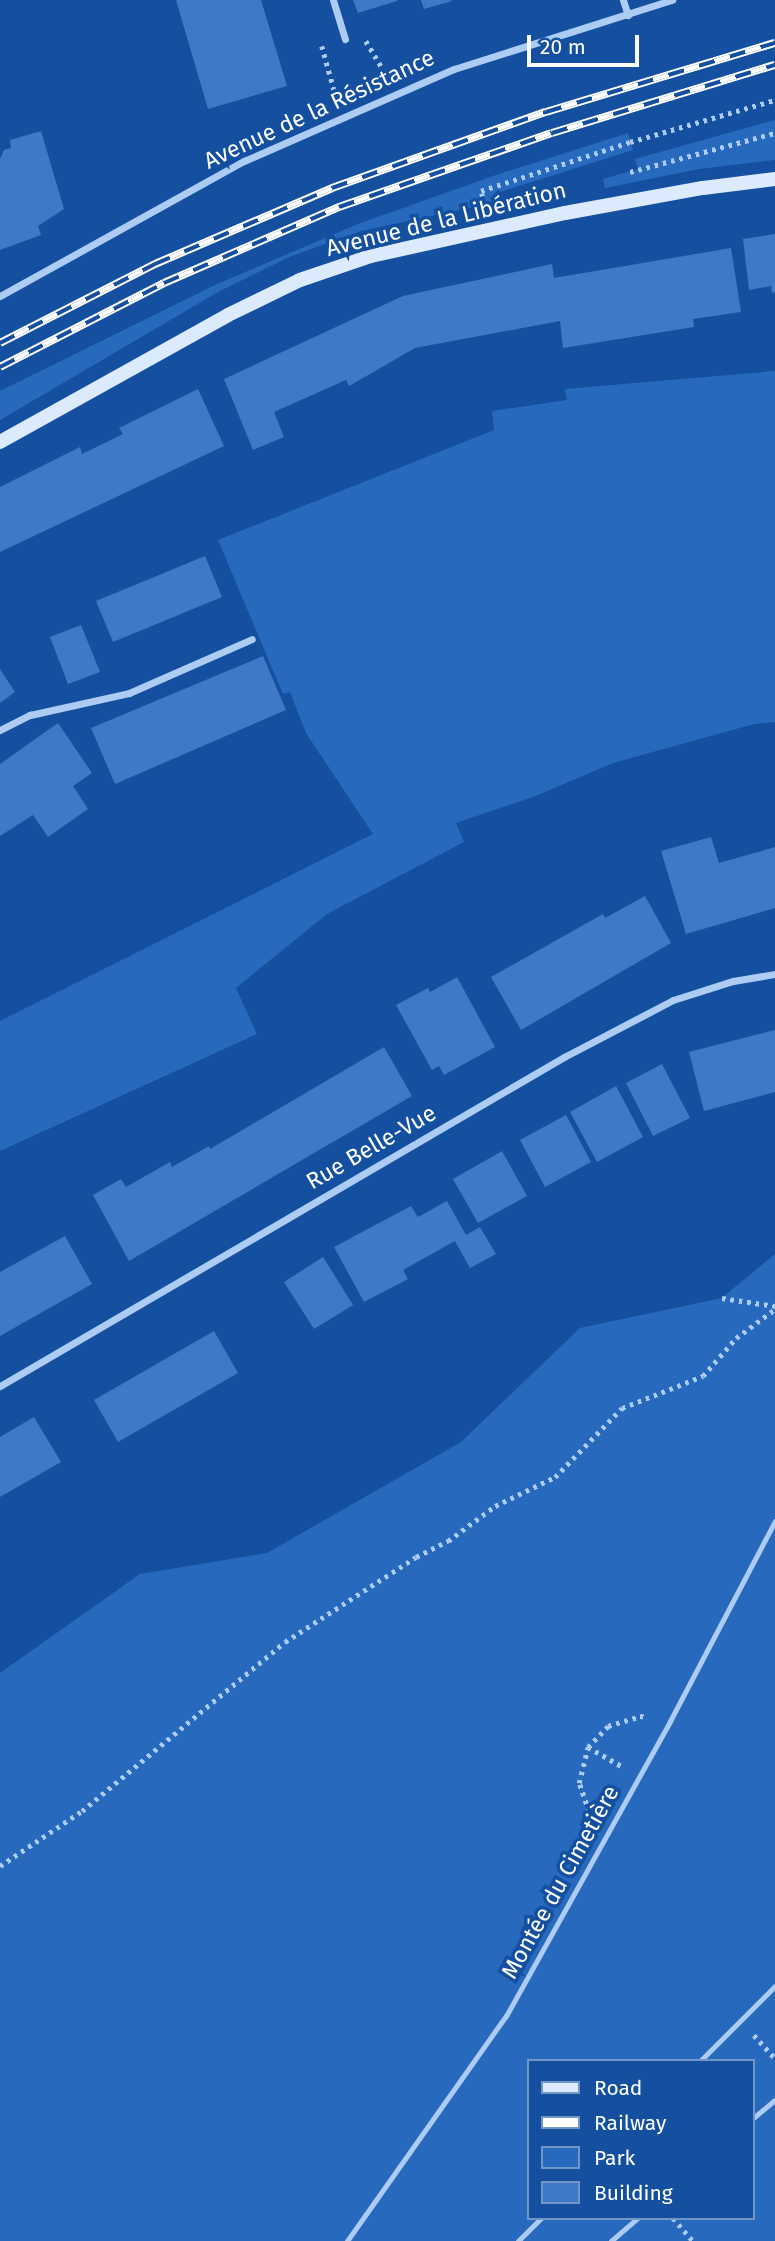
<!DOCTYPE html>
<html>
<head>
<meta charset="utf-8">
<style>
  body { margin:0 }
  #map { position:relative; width:775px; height:2241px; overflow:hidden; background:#14509f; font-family:"Fira Sans",sans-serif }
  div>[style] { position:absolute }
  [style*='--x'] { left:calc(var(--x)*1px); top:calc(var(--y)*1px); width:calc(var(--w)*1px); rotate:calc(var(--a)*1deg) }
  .green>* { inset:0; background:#276abd }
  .building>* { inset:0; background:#3d79c6 }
  .path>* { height:4.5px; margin-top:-2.25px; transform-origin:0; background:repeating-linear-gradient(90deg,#adccf4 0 3.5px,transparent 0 8.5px) }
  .lane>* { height:5px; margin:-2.5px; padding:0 2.5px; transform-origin:2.5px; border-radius:2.5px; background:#adccf4 }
  .street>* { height:7px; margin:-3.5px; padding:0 3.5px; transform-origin:3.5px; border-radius:3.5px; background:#adccf4 }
  .secondary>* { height:14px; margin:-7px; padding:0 7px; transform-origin:7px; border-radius:7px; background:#dceafd }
  .rail>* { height:8px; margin-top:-4px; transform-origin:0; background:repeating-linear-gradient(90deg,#14509f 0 16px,#fff 0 32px); box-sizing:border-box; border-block:2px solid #fff }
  span { translate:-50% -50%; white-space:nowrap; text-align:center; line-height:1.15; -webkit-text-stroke:7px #14509f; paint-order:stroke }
  .street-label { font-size:23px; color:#fff }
  .legend { position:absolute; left:527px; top:2059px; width:228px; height:161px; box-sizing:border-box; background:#14509f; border:2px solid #7296c5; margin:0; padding:9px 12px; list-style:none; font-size:21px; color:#fff }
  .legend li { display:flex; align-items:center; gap:14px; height:35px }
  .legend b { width:35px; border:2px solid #7296c5 }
  .scale { position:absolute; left:527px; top:35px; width:112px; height:32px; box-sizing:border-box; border:4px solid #fff; border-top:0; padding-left:9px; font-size:21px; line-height:24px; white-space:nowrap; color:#fff; -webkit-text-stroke:5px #14509f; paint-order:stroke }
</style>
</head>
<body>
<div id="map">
  <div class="green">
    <i style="clip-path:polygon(775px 120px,775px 160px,699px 169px,605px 188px,603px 179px,638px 169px,635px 159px)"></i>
    <i style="clip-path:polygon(628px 133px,633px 150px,500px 192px,503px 201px,361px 231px,289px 257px,218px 292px,0 420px,0 391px,215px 285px,358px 224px,493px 176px)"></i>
    <i style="clip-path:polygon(775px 371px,775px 722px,754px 724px,613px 763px,533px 797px,456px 823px,464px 842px,327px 914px,236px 988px,257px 1034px,0 1151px,0 1021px,373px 834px,306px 733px,290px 692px,283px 694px,218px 540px,494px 430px,492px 411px,567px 400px,565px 389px)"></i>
    <i style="clip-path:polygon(evenodd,775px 1254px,775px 2241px,0 2241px,0 1673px,140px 1574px,267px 1553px,461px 1442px,580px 1328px,722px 1298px,775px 1254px,528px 2061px,752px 2061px,752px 2218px,528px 2218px,528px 2061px)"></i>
  </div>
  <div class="building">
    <i style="clip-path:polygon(176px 0,261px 0,287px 86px,208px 109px)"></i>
    <i style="clip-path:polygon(353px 0,397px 0,397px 1px,358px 13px)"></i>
    <i style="clip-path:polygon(421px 0,451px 0,452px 1px,424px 9px)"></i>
    <i style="clip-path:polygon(41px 131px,64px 209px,38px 226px,41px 235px,0 250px,0 159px,4px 150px,11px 148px,10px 140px)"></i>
    <i style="clip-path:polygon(775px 234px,775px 292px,772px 293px,771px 286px,749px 290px,743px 239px)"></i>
    <i style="clip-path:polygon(731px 248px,741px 312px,693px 319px,694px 327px,563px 348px,560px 321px,415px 348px,349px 386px,346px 380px,274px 412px,284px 437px,253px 450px,224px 379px,403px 296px,552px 264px,554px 278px)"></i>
    <i style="clip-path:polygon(198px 389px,224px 446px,0 552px,0 487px,80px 447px,82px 454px,123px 434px,119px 428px)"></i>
    <i style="clip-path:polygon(205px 556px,222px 597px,113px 642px,96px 601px)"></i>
    <i style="clip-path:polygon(81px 625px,100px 672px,68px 684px,50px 637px)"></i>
    <i style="clip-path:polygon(263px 656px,286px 710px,115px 784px,91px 728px)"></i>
    <i style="clip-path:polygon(0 669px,15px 692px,0 703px)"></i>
    <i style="clip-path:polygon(58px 723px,92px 773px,73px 786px,88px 809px,48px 837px,33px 815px,0 836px,0 764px)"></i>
    <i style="clip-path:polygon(711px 837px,719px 863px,775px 847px,775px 908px,686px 934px,661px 851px)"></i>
    <i style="clip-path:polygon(645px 896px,671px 943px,521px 1030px,491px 977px,603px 914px,605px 918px)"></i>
    <i style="clip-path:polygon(457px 977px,495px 1047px,444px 1075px,439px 1066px,432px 1070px,396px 1005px,428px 988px,430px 992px)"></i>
    <i style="clip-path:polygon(775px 1030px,775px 1092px,704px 1111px,689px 1052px)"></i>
    <i style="clip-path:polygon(384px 1047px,412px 1096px,129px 1261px,93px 1195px,121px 1179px,126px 1187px,170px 1162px,172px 1167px,209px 1146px,210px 1149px)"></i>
    <i style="clip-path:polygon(662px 1064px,690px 1118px,653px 1136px,626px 1083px)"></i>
    <i style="clip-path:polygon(616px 1086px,643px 1137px,597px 1162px,570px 1112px)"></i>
    <i style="clip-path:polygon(566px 1115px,591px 1162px,545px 1187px,520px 1140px)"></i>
    <i style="clip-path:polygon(502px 1151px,527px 1196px,478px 1223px,453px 1179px)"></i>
    <i style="clip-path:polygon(447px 1201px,466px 1235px,480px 1227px,496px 1254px,470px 1268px,455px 1241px,403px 1270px,408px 1279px,364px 1302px,334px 1247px,411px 1206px,418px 1217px)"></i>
    <i style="clip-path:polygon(65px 1236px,92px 1284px,0 1336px,0 1272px)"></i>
    <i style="clip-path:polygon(323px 1257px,353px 1305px,314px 1329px,284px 1282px)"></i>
    <i style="clip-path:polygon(214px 1331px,238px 1373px,118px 1442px,94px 1400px)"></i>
    <i style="clip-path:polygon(34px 1417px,61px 1462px,0 1497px,0 1437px)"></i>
  </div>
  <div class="path">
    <i style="--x:366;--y:41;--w:41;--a:59"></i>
    <i style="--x:322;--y:46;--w:53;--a:74.6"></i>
    <i style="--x:630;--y:172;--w:150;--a:-15.1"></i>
    <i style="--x:484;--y:205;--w:14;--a:-102"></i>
    <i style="--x:481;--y:191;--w:157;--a:-18.2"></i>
    <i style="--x:630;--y:142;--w:151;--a:-16.2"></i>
    <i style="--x:722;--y:1298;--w:54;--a:8.6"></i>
    <i style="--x:588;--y:1747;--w:40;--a:29.7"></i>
    <i style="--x:594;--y:1817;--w:7;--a:-135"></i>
    <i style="--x:589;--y:1812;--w:31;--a:-109"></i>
    <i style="--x:579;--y:1783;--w:37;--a:-76"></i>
    <i style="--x:588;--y:1747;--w:29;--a:-46"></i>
    <i style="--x:608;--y:1726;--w:34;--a:-17"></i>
    <i style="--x:640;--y:1716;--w:8;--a:7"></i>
    <i style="--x:0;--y:1866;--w:99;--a:-33.9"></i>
    <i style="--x:82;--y:1811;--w:264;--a:-39.8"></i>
    <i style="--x:285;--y:1642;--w:156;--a:-33"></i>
    <i style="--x:416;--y:1557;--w:36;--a:-27"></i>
    <i style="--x:448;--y:1541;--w:59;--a:-36.7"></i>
    <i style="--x:495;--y:1506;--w:67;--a:-25.8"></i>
    <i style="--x:555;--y:1477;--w:96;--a:-45.8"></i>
    <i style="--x:622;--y:1408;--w:87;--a:-21.6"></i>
    <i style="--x:703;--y:1376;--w:50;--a:-49"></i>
    <i style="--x:736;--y:1338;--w:49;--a:-36.6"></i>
    <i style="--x:754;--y:2035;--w:31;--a:48"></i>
    <i style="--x:673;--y:2218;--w:30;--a:49"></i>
  </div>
  <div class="lane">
    <i style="--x:700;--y:2061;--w:106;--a:-45"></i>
    <i style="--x:752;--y:2119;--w:30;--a:-40"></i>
    <i style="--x:347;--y:2241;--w:276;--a:-54.8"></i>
    <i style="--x:506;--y:2016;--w:338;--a:-60.9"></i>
    <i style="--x:670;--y:1721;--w:226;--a:-62.3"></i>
    <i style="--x:518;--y:2241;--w:33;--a:-45"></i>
    <i style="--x:611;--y:2241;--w:35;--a:-41"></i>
  </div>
  <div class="street">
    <i style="--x:333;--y:0;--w:41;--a:72.9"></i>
    <i style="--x:623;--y:0;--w:16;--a:72"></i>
    <i style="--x:0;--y:296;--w:279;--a:-29"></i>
    <i style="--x:244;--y:161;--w:229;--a:-23.7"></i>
    <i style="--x:454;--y:69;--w:229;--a:-17.6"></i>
    <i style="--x:0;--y:730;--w:34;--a:-27"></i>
    <i style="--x:30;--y:715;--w:101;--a:-12.5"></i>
    <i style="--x:129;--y:693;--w:134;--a:-23.7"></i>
    <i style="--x:0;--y:1386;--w:653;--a:-30.26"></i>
    <i style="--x:564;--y:1057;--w:123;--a:-27.6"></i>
    <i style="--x:673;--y:1000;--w:63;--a:-17.6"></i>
    <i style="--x:733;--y:981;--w:43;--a:-9.5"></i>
  </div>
  <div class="secondary">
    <i style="--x:0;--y:442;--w:261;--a:-29.1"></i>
    <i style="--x:228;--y:315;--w:80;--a:-25.9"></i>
    <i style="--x:300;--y:280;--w:75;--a:-18.7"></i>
    <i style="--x:371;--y:256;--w:199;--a:-12.5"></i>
    <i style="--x:565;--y:213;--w:140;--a:-10.3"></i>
    <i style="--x:703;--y:188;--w:73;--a:-7.1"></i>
  </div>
  <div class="rail">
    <i style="--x:0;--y:343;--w:174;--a:-27"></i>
    <i style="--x:155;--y:264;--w:193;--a:-23.2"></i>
    <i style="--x:332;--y:188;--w:227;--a:-19.6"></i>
    <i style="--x:546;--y:112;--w:239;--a:-16.8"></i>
    <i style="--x:0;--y:367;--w:184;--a:-27.1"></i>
    <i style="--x:164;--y:283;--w:191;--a:-23.5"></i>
    <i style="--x:339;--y:207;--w:225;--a:-19.2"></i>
    <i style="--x:552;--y:133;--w:233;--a:-17"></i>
  </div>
  <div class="street-label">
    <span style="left:319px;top:109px;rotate:-25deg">Avenue de la Résistance</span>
    <span style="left:446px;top:219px;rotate:-14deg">Avenue de la Libération</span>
    <span style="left:371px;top:1147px;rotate:-30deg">Rue Belle-Vue</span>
    <span style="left:560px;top:1882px;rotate:-61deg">Montée du Cimetière</span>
  </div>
  <ul class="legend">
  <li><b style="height:9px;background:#dceafd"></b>Road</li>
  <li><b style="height:9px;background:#fff"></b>Railway</li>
  <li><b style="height:19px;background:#276abd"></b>Park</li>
  <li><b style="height:19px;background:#3d79c6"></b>Building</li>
  </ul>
  <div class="scale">20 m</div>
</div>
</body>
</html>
